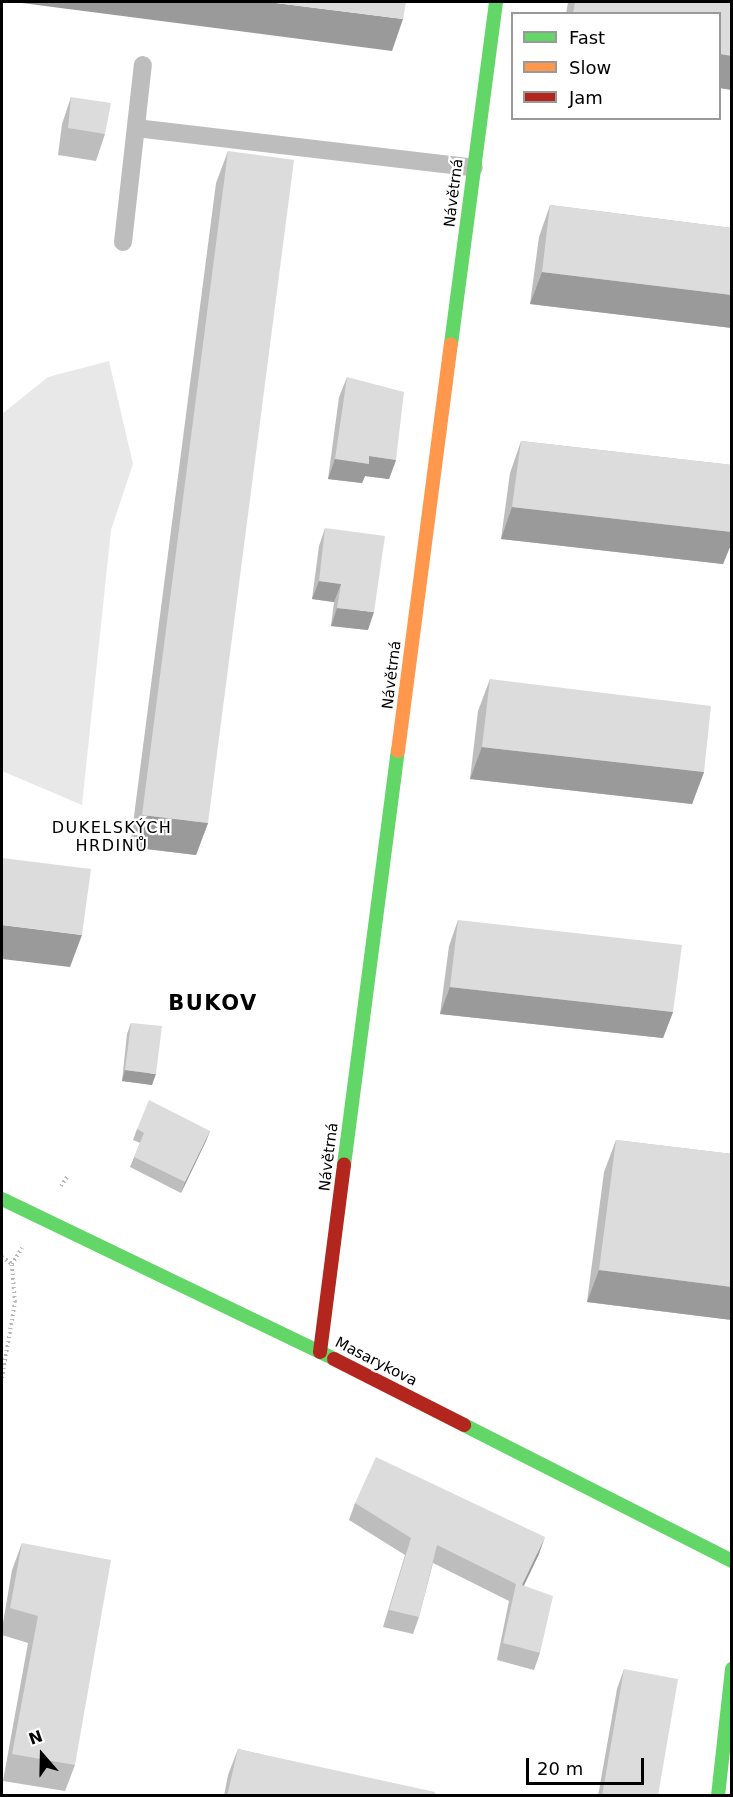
<!DOCTYPE html>
<html>
<head>
<meta charset="utf-8">
<style>
  body { margin:0 }
  #map { position:relative; width:733px; height:1797px; overflow:hidden; background:#fff; font-family:"DejaVu Sans",sans-serif }
  div>[style] { position:absolute }
  [style*='--x'] { left:calc(var(--x)*1px); top:calc(var(--y)*1px); width:calc(var(--w)*1px); rotate:calc(var(--a)*1deg) }
  .green>* { inset:0; background:#e8e8e8 }
  .path>* { height:4px; margin-top:-2px; transform-origin:0; background:repeating-linear-gradient(90deg,#b8b8b8 0 1.5px,transparent 0 4.5px) }
  .lane>* { height:18px; margin:-9px; padding:0 9px; transform-origin:9px; border-radius:9px; background:#bdbdbd }
  .fast>* { height:14px; margin:-7px; padding:0 7px; transform-origin:7px; border-radius:7px; background:#63d668 }
  .slow>* { height:14px; margin:-7px; padding:0 7px; transform-origin:7px; border-radius:7px; background:#ff974d }
  .jam>* { height:14px; margin:-7px; padding:0 7px; transform-origin:7px; border-radius:7px; background:#b3261e }
  .wall>* { inset:0; background:#bdbdbd }
  .shaded-wall>* { inset:0; background:#9a9a9a }
  .building>* { inset:0; background:#dcdcdc }
  span { translate:-50% -50%; white-space:nowrap; text-align:center; line-height:1.15; -webkit-text-stroke:4.5px #fff; paint-order:stroke }
  .street-label { font-size:15px; color:#000 }
  .neighbourhood-label { font-size:16px; color:#000; letter-spacing:1.5px }
  .district-label { font-size:21px; color:#000; font-weight:700; letter-spacing:1.5px }
  .frame { position:absolute; inset:0; border:3px solid #000; pointer-events:none }
  .legend { position:absolute; left:511px; top:12px; width:210px; height:108px; box-sizing:border-box; background:#fff; border:2px solid #999; margin:0; padding:8px 10px; list-style:none; font-size:18px; color:#000 }
  .legend li { display:flex; align-items:center; gap:12px; height:30px }
  .legend b { width:30px; border:2px solid #999 }
  .north { position:absolute; left:12px; top:1725px; width:60px; height:60px; -webkit-text-stroke:4px #fff; paint-order:stroke; rotate:340deg; font-size:16px; font-weight:700; line-height:24px; text-align:center; color:#000 }
  .north::after { content:''; display:block; margin:auto; width:21px; height:27px; background:#000; clip-path:polygon(50% 0,100% 100%,50% 72%,0 100%) }
  .scale { position:absolute; left:526px; top:1758px; width:118px; height:27px; box-sizing:border-box; border:3px solid #000; border-top:0; padding-left:8px; font-size:18px; line-height:21px; white-space:nowrap; color:#000; -webkit-text-stroke:4px #fff; paint-order:stroke }
</style>
</head>
<body>
<div id="map">
  <div class="green">
    <i style="clip-path:polygon(109px 361px,133px 464px,111px 530px,82px 805px,2px 771px,2px 414px,48px 377px)"></i>
  </div>
  <div class="path">
    <i style="--x:61;--y:1186;--w:11;--a:-56"></i>
    <i style="--x:2;--y:1257;--w:12;--a:35"></i>
    <i style="--x:2;--y:1378;--w:77;--a:-80.3"></i>
    <i style="--x:15;--y:1302;--w:38;--a:-95"></i>
    <i style="--x:12;--y:1264;--w:19;--a:-58"></i>
  </div>
  <div class="lane">
    <i style="--x:136;--y:128;--w:340;--a:6.7"></i>
    <i style="--x:123;--y:242;--w:178;--a:-83.6"></i>
  </div>
  <div class="fast">
    <i style="--x:451;--y:344;--w:345;--a:-82.5"></i>
    <i style="--x:344;--y:1165;--w:418;--a:-82.6"></i>
    <i style="--x:2;--y:1199;--w:369;--a:25.7"></i>
    <i style="--x:464;--y:1425;--w:301;--a:26.9"></i>
    <i style="--x:718;--y:1796;--w:128;--a:-83.7"></i>
  </div>
  <div class="slow">
    <i style="--x:398;--y:751;--w:410;--a:-82.6"></i>
  </div>
  <div class="jam">
    <i style="--x:320;--y:1352;--w:189;--a:-82.7"></i>
    <i style="--x:334;--y:1359;--w:146;--a:26.9"></i>
  </div>
  <div class="wall">
    <i style="clip-path:polygon(568px 2px,732px 2px,732px 90px,720px 88px,720px 14px,566px 14px)"></i>
    <i style="clip-path:polygon(71px 97px,105px 134px,96px 161px,58px 155px,62px 124px)"></i>
    <i style="clip-path:polygon(228px 151px,208px 823px,196px 855px,130px 847px,216px 183px)"></i>
    <i style="clip-path:polygon(550px 205px,732px 228px,732px 328px,530px 304px,539px 237px)"></i>
    <i style="clip-path:polygon(347px 377px,396px 460px,389px 479px,365px 476px,362px 483px,328px 479px,339px 397px)"></i>
    <i style="clip-path:polygon(521px 441px,732px 465px,732px 542px,723px 564px,501px 539px,510px 473px)"></i>
    <i style="clip-path:polygon(325px 528px,368px 630px,331px 626px,334px 602px,312px 599px,319px 546px)"></i>
    <i style="clip-path:polygon(490px 679px,704px 772px,692px 804px,470px 779px,478px 711px)"></i>
    <i style="clip-path:polygon(458px 920px,673px 1012px,663px 1038px,440px 1014px,449px 946px)"></i>
    <i style="clip-path:polygon(131px 1023px,152px 1085px,122px 1081px,127px 1034px)"></i>
    <i style="clip-path:polygon(137px 1129px,210px 1131px,206px 1141px,181px 1193px,130px 1167px,140px 1143px,133px 1140px)"></i>
    <i style="clip-path:polygon(616px 1140px,732px 1154px,732px 1320px,587px 1302px,604px 1172px)"></i>
    <i style="clip-path:polygon(355px 1503px,539px 1554px,524px 1585px,540px 1653px,534px 1670px,497px 1660px,509px 1601px,433px 1563px,419px 1617px,413px 1634px,383px 1627px,405px 1555px,349px 1520px)"></i>
    <i style="clip-path:polygon(22px 1543px,75px 1765px,65px 1791px,3px 1781px,28px 1643px,2px 1635px,2px 1629px,12px 1570px)"></i>
    <i style="clip-path:polygon(624px 1669px,658px 1796px,598px 1796px,617px 1689px)"></i>
    <i style="clip-path:polygon(238px 1749px,435px 1796px,224px 1796px,228px 1775px)"></i>
  </div>
  <div class="shaded-wall">
    <i style="clip-path:polygon(14px 2px,268px 2px,403px 19px,392px 51px)"></i>
    <i style="clip-path:polygon(720px 54px,732px 56px,732px 90px,720px 88px)"></i>
    <i style="clip-path:polygon(542px 272px,732px 295px,732px 328px,530px 304px)"></i>
    <i style="clip-path:polygon(369px 456px,396px 460px,389px 479px,365px 476px,362px 483px,328px 479px,335px 459px)"></i>
    <i style="clip-path:polygon(512px 507px,732px 532px,732px 542px,723px 564px,501px 539px)"></i>
    <i style="clip-path:polygon(319px 581px,341px 584px,334px 602px,312px 599px)"></i>
    <i style="clip-path:polygon(337px 608px,374px 612px,368px 630px,331px 626px)"></i>
    <i style="clip-path:polygon(482px 747px,704px 772px,692px 804px,470px 779px)"></i>
    <i style="clip-path:polygon(142px 815px,208px 823px,196px 855px,130px 847px)"></i>
    <i style="clip-path:polygon(2px 925px,82px 935px,70px 967px,2px 959px)"></i>
    <i style="clip-path:polygon(450px 987px,673px 1012px,663px 1038px,440px 1014px)"></i>
    <i style="clip-path:polygon(125px 1070px,156px 1074px,152px 1085px,122px 1081px)"></i>
    <i style="clip-path:polygon(210px 1131px,206px 1141px,181px 1193px,185px 1182px)"></i>
    <i style="clip-path:polygon(599px 1270px,732px 1287px,732px 1320px,587px 1302px)"></i>
    <i style="clip-path:polygon(545px 1537px,539px 1554px,516px 1602px,522px 1585px)"></i>
  </div>
  <div class="building">
    <i style="clip-path:polygon(268px 2px,406px 2px,403px 19px)"></i>
    <i style="clip-path:polygon(575px 2px,732px 2px,732px 56px,720px 54px,720px 14px,573px 14px)"></i>
    <i style="clip-path:polygon(71px 97px,111px 103px,105px 134px,68px 128px)"></i>
    <i style="clip-path:polygon(228px 151px,294px 160px,208px 823px,142px 815px)"></i>
    <i style="clip-path:polygon(550px 205px,732px 228px,732px 295px,542px 272px)"></i>
    <i style="clip-path:polygon(347px 377px,404px 392px,396px 460px,369px 456px,369px 464px,335px 459px)"></i>
    <i style="clip-path:polygon(521px 441px,732px 465px,732px 532px,512px 507px)"></i>
    <i style="clip-path:polygon(325px 528px,385px 536px,374px 612px,337px 608px,341px 584px,319px 581px)"></i>
    <i style="clip-path:polygon(490px 679px,711px 706px,704px 772px,482px 747px)"></i>
    <i style="clip-path:polygon(2px 858px,91px 869px,82px 935px,2px 925px)"></i>
    <i style="clip-path:polygon(458px 920px,682px 945px,673px 1012px,450px 987px)"></i>
    <i style="clip-path:polygon(131px 1023px,162px 1026px,156px 1074px,125px 1070px)"></i>
    <i style="clip-path:polygon(149px 1100px,210px 1131px,185px 1182px,134px 1157px,144px 1133px,137px 1129px)"></i>
    <i style="clip-path:polygon(616px 1140px,732px 1154px,732px 1287px,599px 1270px)"></i>
    <i style="clip-path:polygon(376px 1457px,545px 1537px,522px 1585px,553px 1596px,540px 1653px,503px 1643px,516px 1584px,437px 1545px,419px 1617px,389px 1610px,411px 1538px,355px 1503px)"></i>
    <i style="clip-path:polygon(22px 1543px,111px 1560px,75px 1765px,12px 1754px,38px 1616px,10px 1608px)"></i>
    <i style="clip-path:polygon(624px 1669px,678px 1679px,658px 1796px,602px 1796px)"></i>
    <i style="clip-path:polygon(238px 1749px,435px 1792px,435px 1796px,227px 1796px)"></i>
  </div>
  <div class="street-label">
    <span style="left:454px;top:193px;rotate:-83deg">Návětrná</span>
    <span style="left:392px;top:675px;rotate:-83deg">Návětrná</span>
    <span style="left:329px;top:1157px;rotate:-83deg">Návětrná</span>
    <span style="left:376px;top:1362px;rotate:27deg">Masarykova</span>
  </div>
  <div class="neighbourhood-label">
    <span style="left:112px;top:837px">DUKELSKÝCH<br>HRDINŮ</span>
  </div>
  <div class="district-label">
    <span style="left:213px;top:1003px">BUKOV</span>
  </div>
  <div class="frame"></div>
  <ul class="legend">
  <li><b style="height:8px;background:#63d668"></b>Fast</li>
  <li><b style="height:8px;background:#ff974d"></b>Slow</li>
  <li><b style="height:8px;background:#b3261e"></b>Jam</li>
  </ul>
  <div class="north">N</div>
  <div class="scale">20 m</div>
</div>
</body>
</html>
